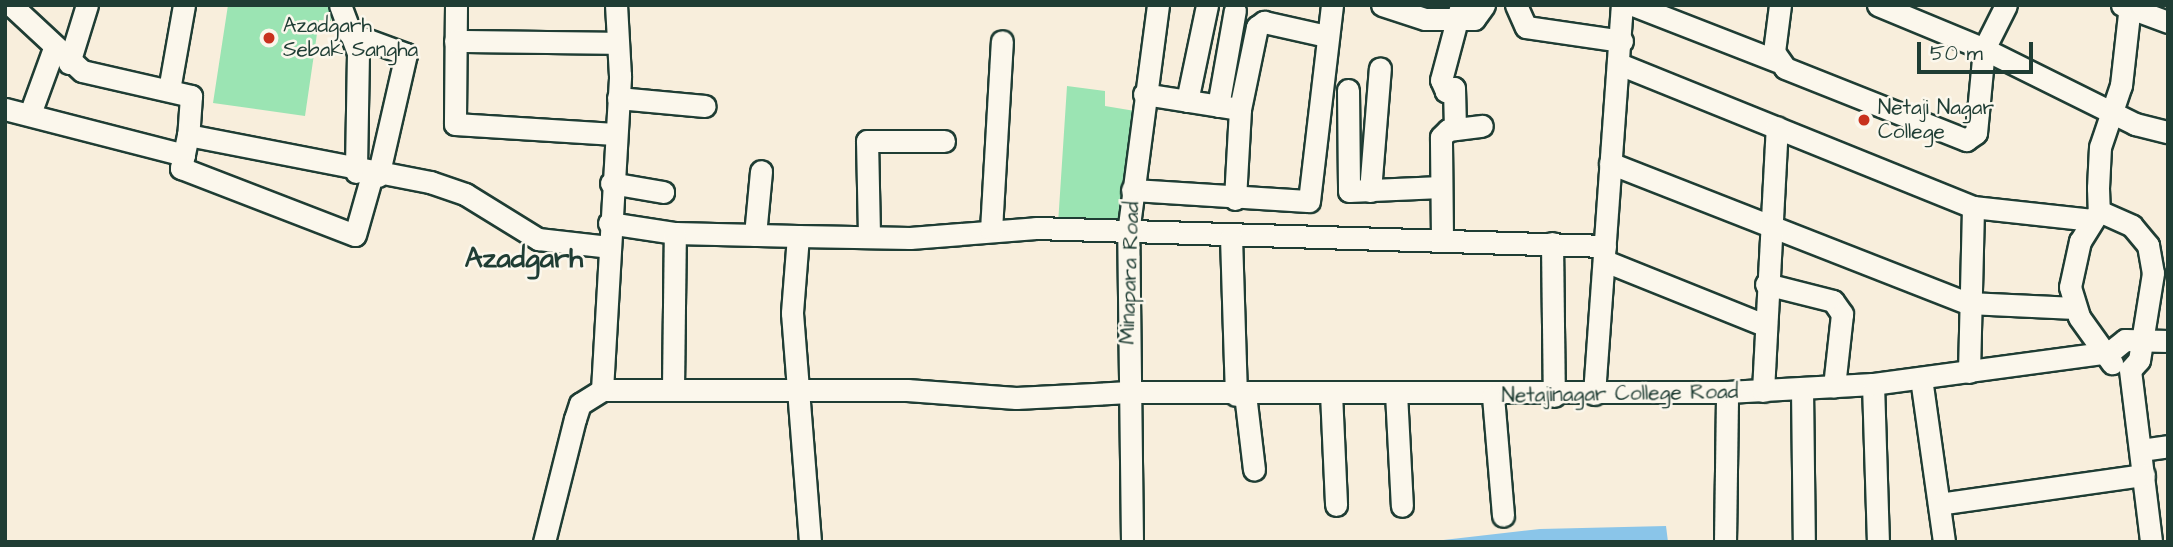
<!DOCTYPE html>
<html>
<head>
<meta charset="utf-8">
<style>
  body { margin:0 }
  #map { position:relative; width:2173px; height:547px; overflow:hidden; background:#f8eedc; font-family:"Architects Daughter",sans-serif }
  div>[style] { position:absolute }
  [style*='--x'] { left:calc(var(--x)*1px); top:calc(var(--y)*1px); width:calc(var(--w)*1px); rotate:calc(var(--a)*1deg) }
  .green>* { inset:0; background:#9be4b3 }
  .water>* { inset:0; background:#8ac5e9 }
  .roads { filter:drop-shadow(2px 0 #1f3d34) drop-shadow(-2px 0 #1f3d34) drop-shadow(0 2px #1f3d34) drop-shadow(0 -2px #1f3d34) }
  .minor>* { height:21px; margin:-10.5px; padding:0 10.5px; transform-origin:10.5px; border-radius:10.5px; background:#fbf7ec }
  .dots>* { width:19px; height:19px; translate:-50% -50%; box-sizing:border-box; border:4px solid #fbf7ec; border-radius:50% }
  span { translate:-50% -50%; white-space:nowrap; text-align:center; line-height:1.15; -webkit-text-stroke:5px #fbf7ec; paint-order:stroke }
  .poi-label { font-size:21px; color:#1f3d34 }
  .left { translate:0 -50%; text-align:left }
  .street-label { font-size:21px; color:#1f3d34 }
  .district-label { font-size:28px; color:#1f3d34; font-weight:700 }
  .frame { position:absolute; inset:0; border:7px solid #1f3d34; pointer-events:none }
  .scale { position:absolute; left:1917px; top:42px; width:116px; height:32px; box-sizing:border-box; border:4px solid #1f3d34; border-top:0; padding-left:9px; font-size:21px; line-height:24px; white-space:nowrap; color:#1f3d34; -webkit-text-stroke:5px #fbf7ec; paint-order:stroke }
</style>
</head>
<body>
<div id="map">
  <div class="green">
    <i style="clip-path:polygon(228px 5px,333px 5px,331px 21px,319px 20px,305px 116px,213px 103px)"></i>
    <i style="clip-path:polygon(1067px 86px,1105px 91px,1105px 106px,1135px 111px,1119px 224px,1058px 224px)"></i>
  </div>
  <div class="water">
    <i style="clip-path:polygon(1666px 526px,1668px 542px,1426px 542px,1540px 529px)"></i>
  </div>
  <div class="roads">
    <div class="minor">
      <i style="--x:11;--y:5;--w:97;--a:42.9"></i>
      <i style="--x:82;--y:71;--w:112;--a:12.9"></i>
      <i style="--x:191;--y:96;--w:39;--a:94"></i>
      <i style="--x:188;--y:135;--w:247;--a:11"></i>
      <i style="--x:430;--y:182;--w:37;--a:19"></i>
      <i style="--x:465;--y:194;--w:86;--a:31.7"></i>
      <i style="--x:538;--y:239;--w:71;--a:6.4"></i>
      <i style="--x:340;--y:5;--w:51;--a:69.4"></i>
      <i style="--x:358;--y:53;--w:119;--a:91"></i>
      <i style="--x:456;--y:5;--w:119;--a:90.5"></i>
      <i style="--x:455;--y:124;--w:160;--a:3.6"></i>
      <i style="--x:1382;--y:5;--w:45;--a:18"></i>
      <i style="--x:1425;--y:19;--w:49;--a:0"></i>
      <i style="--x:1474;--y:19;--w:17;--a:-54"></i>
      <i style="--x:1516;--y:5;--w:24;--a:66"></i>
      <i style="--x:1526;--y:27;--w:97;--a:8.3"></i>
      <i style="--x:1633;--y:5;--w:155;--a:21.3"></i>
      <i style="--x:1780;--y:5;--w:47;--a:97.3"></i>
      <i style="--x:1774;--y:52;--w:19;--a:55"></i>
      <i style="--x:1785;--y:68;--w:195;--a:21.7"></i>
      <i style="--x:1966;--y:140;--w:12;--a:-35"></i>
      <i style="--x:1976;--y:133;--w:84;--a:-84.6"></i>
      <i style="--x:1984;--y:49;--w:49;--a:-63.4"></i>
      <i style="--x:1878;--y:5;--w:115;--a:22.5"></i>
      <i style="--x:1984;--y:49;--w:169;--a:26.4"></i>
      <i style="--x:2135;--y:124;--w:34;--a:14"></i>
      <i style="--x:2122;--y:5;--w:49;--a:20.3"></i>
      <i style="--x:2130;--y:5;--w:81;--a:96.4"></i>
      <i style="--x:2121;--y:85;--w:65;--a:108.7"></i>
      <i style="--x:2100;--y:147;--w:41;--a:92.8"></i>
      <i style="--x:2098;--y:188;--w:23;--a:88"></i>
      <i style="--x:2099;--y:211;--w:36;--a:24"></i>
      <i style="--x:2132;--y:226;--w:25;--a:50"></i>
      <i style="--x:2148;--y:245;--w:28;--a:80"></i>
      <i style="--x:2153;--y:273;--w:88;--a:99.1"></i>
      <i style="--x:2139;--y:360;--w:13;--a:132"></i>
      <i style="--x:349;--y:33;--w:61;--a:20.2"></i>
      <i style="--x:406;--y:54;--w:125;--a:102.9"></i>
      <i style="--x:455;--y:41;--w:163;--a:0.7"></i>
      <i style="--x:69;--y:63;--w:61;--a:-72.8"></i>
      <i style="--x:1619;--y:64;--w:382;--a:22"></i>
      <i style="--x:1973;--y:207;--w:120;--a:6.2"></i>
      <i style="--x:169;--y:90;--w:86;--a:-80"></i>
      <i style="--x:1348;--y:90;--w:101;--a:89.4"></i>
      <i style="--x:1349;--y:191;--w:92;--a:-2.5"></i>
      <i style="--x:1144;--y:94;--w:97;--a:8.9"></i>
      <i style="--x:618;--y:98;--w:87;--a:5.3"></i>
      <i style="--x:1187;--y:101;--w:98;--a:-78.2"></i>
      <i style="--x:1218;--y:106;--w:97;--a:-80"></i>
      <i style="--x:5;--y:109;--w:185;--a:14.4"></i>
      <i style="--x:30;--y:114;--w:70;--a:-70"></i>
      <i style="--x:1455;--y:129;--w:41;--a:-91.4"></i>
      <i style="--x:1454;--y:88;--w:9;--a:159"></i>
      <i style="--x:1446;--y:91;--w:12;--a:-114"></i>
      <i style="--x:1441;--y:80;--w:78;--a:-75.1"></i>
      <i style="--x:188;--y:135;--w:34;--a:102"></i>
      <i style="--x:181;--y:168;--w:186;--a:21.1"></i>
      <i style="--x:355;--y:235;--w:62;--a:-74.2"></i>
      <i style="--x:1610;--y:163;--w:384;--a:21.4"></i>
      <i style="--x:1968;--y:303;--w:107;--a:2.7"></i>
      <i style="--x:611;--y:183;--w:53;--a:9.8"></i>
      <i style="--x:1132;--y:190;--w:177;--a:3.6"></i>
      <i style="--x:1309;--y:201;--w:197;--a:-83.3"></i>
      <i style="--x:1370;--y:191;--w:123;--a:-85.4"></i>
      <i style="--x:1235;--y:199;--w:90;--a:-86.8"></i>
      <i style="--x:1240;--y:109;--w:84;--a:-78.3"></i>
      <i style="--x:1257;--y:27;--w:9;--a:-36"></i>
      <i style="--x:1264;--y:22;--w:64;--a:12.7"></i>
      <i style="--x:2099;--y:211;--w:36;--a:122"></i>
      <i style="--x:2080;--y:241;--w:47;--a:102.3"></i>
      <i style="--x:2070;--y:287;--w:31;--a:73"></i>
      <i style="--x:2079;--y:317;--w:57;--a:54.3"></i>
      <i style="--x:609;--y:223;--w:67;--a:8.6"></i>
      <i style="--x:675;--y:233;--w:123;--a:1.4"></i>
      <i style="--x:798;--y:236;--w:112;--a:1"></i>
      <i style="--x:910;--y:238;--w:126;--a:-4.5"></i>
      <i style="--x:1036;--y:228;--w:569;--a:1.81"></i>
      <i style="--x:991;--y:230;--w:189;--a:-86.7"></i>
      <i style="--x:755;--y:235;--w:64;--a:-84.6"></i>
      <i style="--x:869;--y:235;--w:94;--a:-91.2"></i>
      <i style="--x:867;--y:141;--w:77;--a:0"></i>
      <i style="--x:798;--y:236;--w:77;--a:94.5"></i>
      <i style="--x:792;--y:313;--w:230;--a:85.5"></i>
      <i style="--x:1231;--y:237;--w:158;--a:88.2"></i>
      <i style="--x:1442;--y:238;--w:101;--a:-90.6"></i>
      <i style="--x:1441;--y:137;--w:10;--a:-45"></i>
      <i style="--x:1448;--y:130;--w:34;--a:-7"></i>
      <i style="--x:1552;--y:243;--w:153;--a:89.3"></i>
      <i style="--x:1605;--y:261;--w:171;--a:21.9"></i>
      <i style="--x:1766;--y:284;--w:69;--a:14.2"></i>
      <i style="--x:1833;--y:301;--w:16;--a:55"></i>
      <i style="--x:1842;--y:314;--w:73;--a:96.3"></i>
      <i style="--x:2110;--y:352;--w:19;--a:-39"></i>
      <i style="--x:2125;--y:340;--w:43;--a:1.3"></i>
      <i style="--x:2130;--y:370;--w:173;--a:83"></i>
      <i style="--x:1969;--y:372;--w:165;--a:-88.6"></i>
      <i style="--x:1921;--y:378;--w:166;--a:82"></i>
      <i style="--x:1873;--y:384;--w:158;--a:88.2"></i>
      <i style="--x:673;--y:388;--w:155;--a:-89.3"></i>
      <i style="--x:1802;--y:389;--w:153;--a:89.3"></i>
      <i style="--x:602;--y:390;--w:305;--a:0"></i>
      <i style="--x:907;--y:390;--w:109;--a:4.2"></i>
      <i style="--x:1016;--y:398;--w:113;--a:-3"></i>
      <i style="--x:1129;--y:392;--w:598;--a:0"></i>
      <i style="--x:1727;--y:392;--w:146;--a:-3.1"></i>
      <i style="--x:1873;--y:384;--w:239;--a:-7.7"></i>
      <i style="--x:1763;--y:391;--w:264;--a:-87"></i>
      <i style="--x:1331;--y:393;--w:112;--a:87.4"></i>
      <i style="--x:1396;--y:393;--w:113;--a:87"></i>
      <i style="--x:1245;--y:394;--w:76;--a:83.2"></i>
      <i style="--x:1594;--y:394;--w:390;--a:-85.9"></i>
      <i style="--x:1493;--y:396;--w:120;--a:85.2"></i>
      <i style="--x:2141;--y:450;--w:27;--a:-8"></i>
      <i style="--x:1939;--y:504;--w:207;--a:-8.1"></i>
      <i style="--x:544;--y:542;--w:127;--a:-75.9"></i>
      <i style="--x:575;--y:419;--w:16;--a:-72"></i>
      <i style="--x:580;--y:404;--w:26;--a:-32"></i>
      <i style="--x:602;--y:390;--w:315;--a:-86.7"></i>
      <i style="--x:620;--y:76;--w:71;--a:-93.2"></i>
      <i style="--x:1132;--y:542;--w:309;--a:-90.7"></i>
      <i style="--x:1128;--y:233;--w:230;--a:-82.5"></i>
      <i style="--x:1725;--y:542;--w:150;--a:-89.2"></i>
    </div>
  </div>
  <div class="dots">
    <i style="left:269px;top:38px;background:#c8321e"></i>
    <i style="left:1864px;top:120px;background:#c8321e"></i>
  </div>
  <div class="poi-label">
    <span class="left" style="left:283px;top:38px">Azadgarh<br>Sebak Sangha</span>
    <span class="left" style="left:1878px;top:120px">Netaji Nagar<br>College</span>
  </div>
  <div class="street-label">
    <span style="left:1130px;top:273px;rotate:-88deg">Minapara Road</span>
    <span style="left:1620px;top:394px;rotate:-1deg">Netajinagar College Road</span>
  </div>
  <div class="district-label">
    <span style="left:524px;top:259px">Azadgarh</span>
  </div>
  <div class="frame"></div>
  <div class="scale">50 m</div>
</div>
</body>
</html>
